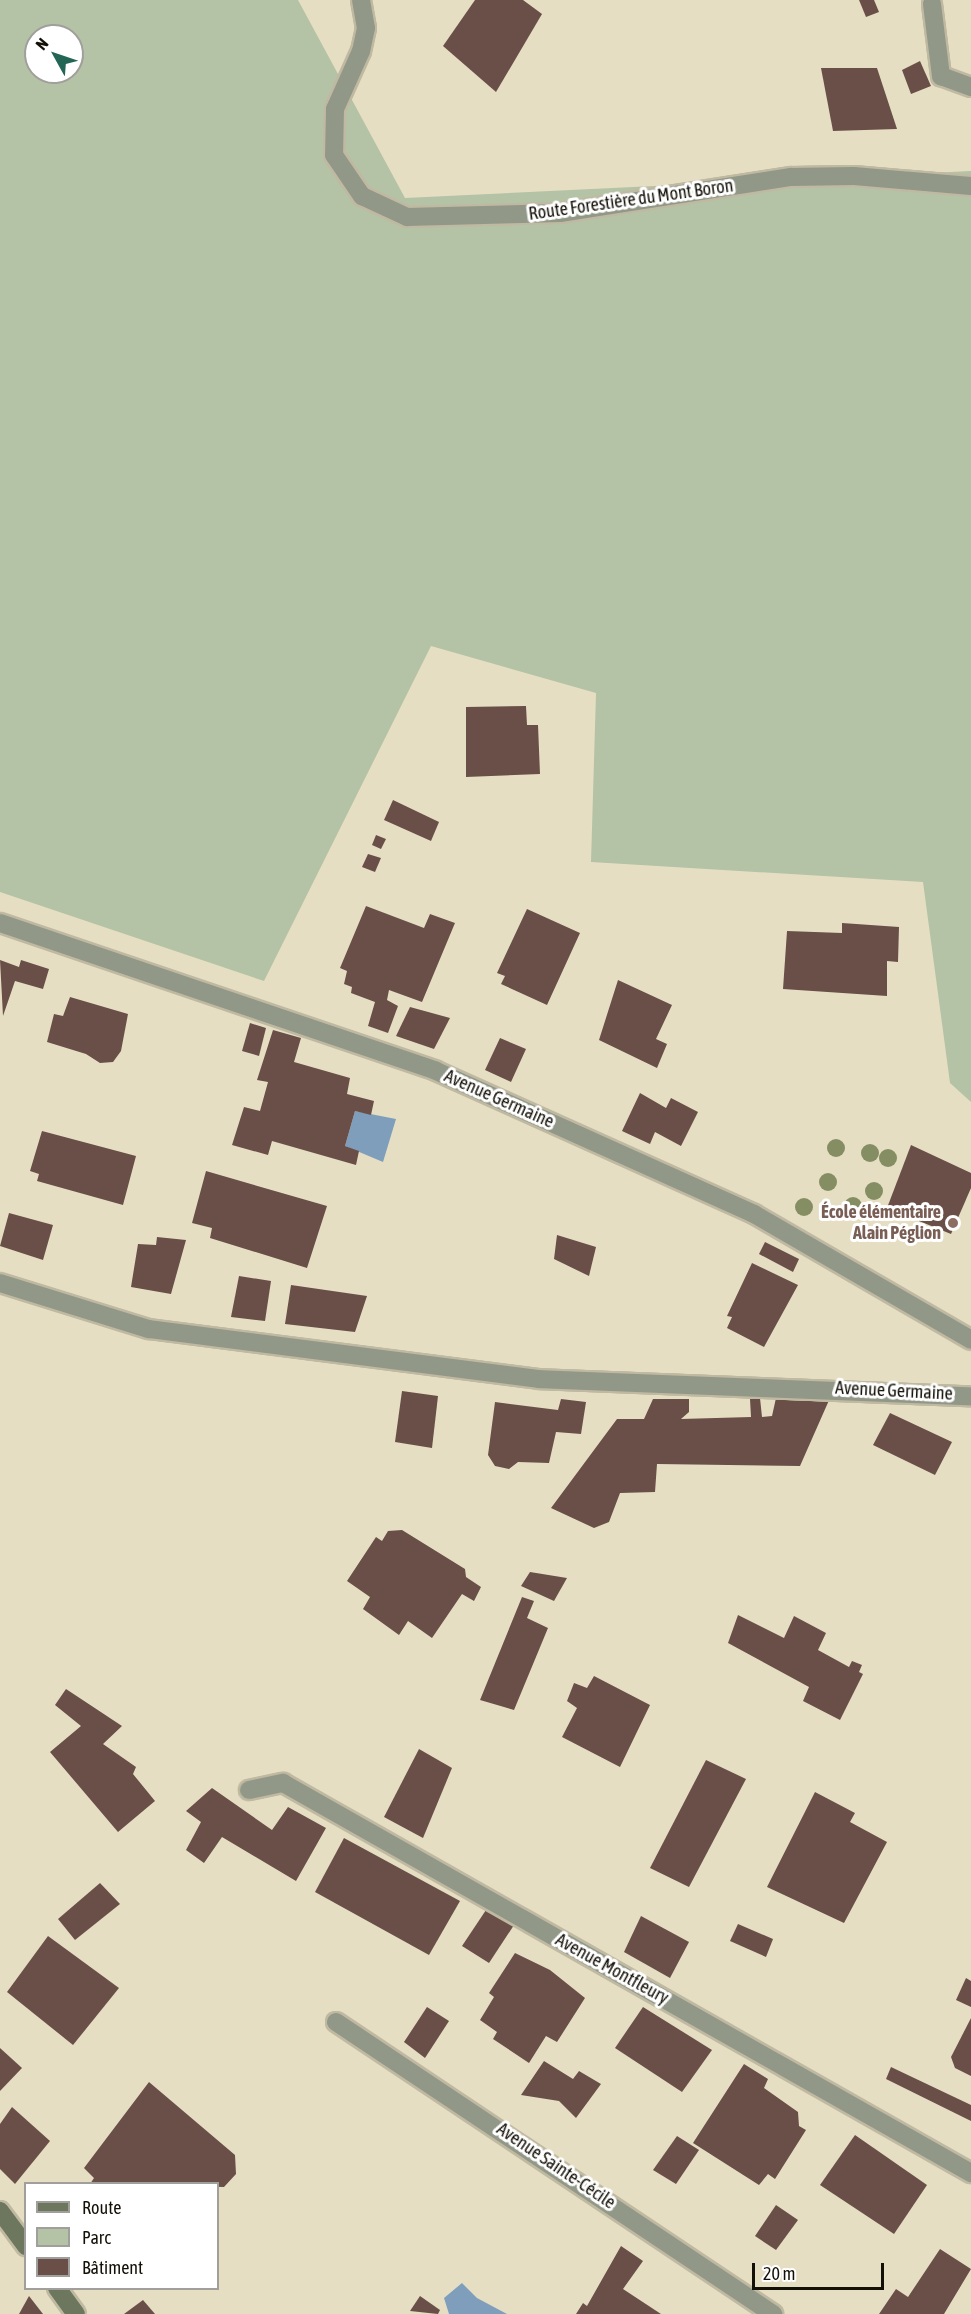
<!DOCTYPE html>
<html>
<head>
<meta charset="utf-8">
<style>
  body { margin:0 }
  #map { position:relative; width:971px; height:2314px; overflow:hidden; background:#e6dec3; font-family:"Asap Condensed",sans-serif }
  div>[style] { position:absolute }
  [style*='--x'] { left:calc(var(--x)*1px); top:calc(var(--y)*1px); width:calc(var(--w)*1px); rotate:calc(var(--a)*1deg) }
  .green>* { inset:0; background:#b4c3a6 }
  .water>* { inset:0; background:#7f9ebc }
  .building>* { inset:0; background:#694f47 }
  .roads { filter:drop-shadow(2px 0 #c0b9a1) drop-shadow(-2px 0 #c0b9a1) drop-shadow(0 2px #c0b9a1) drop-shadow(0 -2px #c0b9a1) }
  .lane>* { height:18px; margin:-9px; padding:0 9px; transform-origin:9px; border-radius:9px; background:#919888 }
  .street>* { height:18px; margin:-9px; padding:0 9px; transform-origin:9px; border-radius:9px; background:#919888 }
  .secondary>* { height:18px; margin:-9px; padding:0 9px; transform-origin:9px; border-radius:9px; background:#6c775e }
  .trees>* { width:18px; height:18px; margin:-9px; border-radius:50%; background:#858e63 }
  .dots>* { width:16px; height:16px; translate:-50% -50%; box-sizing:border-box; border:3px solid #fff; border-radius:50% }
  span { translate:-50% -50%; white-space:nowrap; text-align:center; line-height:1.15; -webkit-text-stroke:6px #fff; paint-order:stroke }
  .street-label { font-size:18px; color:#131007 }
  .education-label { font-size:18px; color:#785e54; font-weight:700 }
  .right { translate:-100% -50%; text-align:right }
  .legend { position:absolute; left:24px; top:2182px; width:195px; height:108px; box-sizing:border-box; background:#fff; border:2px solid #a19f9c; margin:0; padding:8px 10px; list-style:none; font-size:18px; color:#131007 }
  .legend li { display:flex; align-items:center; gap:12px; height:30px }
  .legend b { width:30px; border:2px solid #a19f9c }
  .north { position:absolute; left:24px; top:24px; width:60px; height:60px; box-sizing:border-box; background:#fff; border:2px solid #a19f9c; border-radius:50%; rotate:310deg; font-size:16px; font-weight:700; line-height:24px; text-align:center; color:#131007 }
  .north::after { content:''; display:block; margin:auto; width:21px; height:27px; background:#246656; clip-path:polygon(50% 0,100% 100%,50% 72%,0 100%) }
  .scale { position:absolute; left:752px; top:2263px; width:132px; height:27px; box-sizing:border-box; border:3px solid #131007; border-top:0; padding-left:8px; font-size:18px; line-height:21px; white-space:nowrap; color:#131007; -webkit-text-stroke:4px #fff; paint-order:stroke }
</style>
</head>
<body>
<div id="map">
  <div class="green">
    <i style="clip-path:polygon(evenodd,0 0,298px 0,405px 198px,971px 171px,971px 1102px,950px 1083px,923px 882px,591px 862px,596px 693px,431px 646px,264px 981px,0 892px,0 0,36px 36px,72px 36px,72px 72px,36px 72px,36px 36px)"></i>
  </div>
  <div class="water">
    <i style="clip-path:polygon(355px 1111px,396px 1119px,383px 1162px,345px 1146px)"></i>
    <i style="clip-path:polygon(462px 2283px,477px 2298px,507px 2314px,449px 2314px,444px 2298px)"></i>
  </div>
  <div class="building">
    <i style="clip-path:polygon(475px 0,523px 0,542px 14px,496px 92px,443px 46px)"></i>
    <i style="clip-path:polygon(859px 0,874px 0,879px 12px,866px 17px)"></i>
    <i style="clip-path:polygon(920px 61px,931px 86px,911px 94px,902px 70px)"></i>
    <i style="clip-path:polygon(821px 68px,877px 68px,897px 129px,833px 131px)"></i>
    <i style="clip-path:polygon(526px 706px,527px 725px,538px 725px,540px 774px,466px 777px,466px 707px)"></i>
    <i style="clip-path:polygon(393px 800px,439px 822px,431px 841px,384px 820px)"></i>
    <i style="clip-path:polygon(376px 835px,386px 839px,381px 849px,372px 845px)"></i>
    <i style="clip-path:polygon(368px 854px,381px 858px,375px 872px,362px 867px)"></i>
    <i style="clip-path:polygon(366px 906px,424px 928px,430px 914px,455px 923px,422px 1002px,389px 990px,387px 1000px,398px 1006px,388px 1033px,368px 1026px,375px 1002px,351px 993px,352px 987px,344px 984px,347px 971px,340px 968px)"></i>
    <i style="clip-path:polygon(527px 909px,580px 933px,547px 1005px,501px 984px,505px 976px,497px 973px)"></i>
    <i style="clip-path:polygon(842px 923px,899px 927px,898px 962px,887px 961px,887px 996px,783px 989px,787px 931px,842px 933px)"></i>
    <i style="clip-path:polygon(0 960px,19px 967px,21px 960px,49px 969px,43px 989px,15px 981px,3px 1016px)"></i>
    <i style="clip-path:polygon(618px 980px,672px 1005px,656px 1039px,667px 1044px,657px 1068px,599px 1040px)"></i>
    <i style="clip-path:polygon(70px 997px,128px 1014px,121px 1051px,113px 1062px,100px 1063px,86px 1054px,47px 1042px,54px 1014px,63px 1016px)"></i>
    <i style="clip-path:polygon(410px 1007px,450px 1018px,434px 1049px,396px 1036px)"></i>
    <i style="clip-path:polygon(250px 1023px,266px 1028px,259px 1056px,242px 1051px)"></i>
    <i style="clip-path:polygon(273px 1030px,301px 1038px,294px 1062px,350px 1078px,347px 1094px,374px 1101px,371px 1115px,355px 1111px,345px 1146px,359px 1151px,356px 1165px,272px 1141px,268px 1155px,232px 1145px,244px 1107px,260px 1111px,268px 1082px,257px 1080px)"></i>
    <i style="clip-path:polygon(500px 1038px,526px 1049px,511px 1082px,485px 1070px)"></i>
    <i style="clip-path:polygon(640px 1093px,666px 1108px,671px 1098px,698px 1112px,681px 1146px,655px 1132px,650px 1144px,622px 1131px)"></i>
    <i style="clip-path:polygon(42px 1131px,136px 1156px,123px 1205px,37px 1181px,39px 1174px,30px 1171px)"></i>
    <i style="clip-path:polygon(911px 1145px,971px 1173px,971px 1188px,951px 1234px,887px 1208px)"></i>
    <i style="clip-path:polygon(206px 1171px,327px 1206px,307px 1268px,210px 1238px,212px 1228px,192px 1223px)"></i>
    <i style="clip-path:polygon(9px 1213px,53px 1225px,43px 1260px,0 1246px)"></i>
    <i style="clip-path:polygon(557px 1235px,596px 1247px,589px 1276px,554px 1259px)"></i>
    <i style="clip-path:polygon(157px 1237px,186px 1240px,171px 1294px,131px 1287px,138px 1244px,156px 1245px)"></i>
    <i style="clip-path:polygon(765px 1242px,799px 1259px,793px 1272px,759px 1254px)"></i>
    <i style="clip-path:polygon(752px 1263px,798px 1285px,764px 1347px,727px 1328px,732px 1317px,727px 1316px)"></i>
    <i style="clip-path:polygon(239px 1276px,271px 1281px,265px 1321px,231px 1317px)"></i>
    <i style="clip-path:polygon(291px 1285px,367px 1296px,355px 1332px,285px 1324px)"></i>
    <i style="clip-path:polygon(402px 1391px,438px 1396px,432px 1448px,395px 1442px)"></i>
    <i style="clip-path:polygon(760px 1398px,762px 1417px,772px 1416px,776px 1398px,830px 1398px,800px 1466px,657px 1464px,655px 1492px,620px 1493px,609px 1522px,594px 1528px,551px 1508px,617px 1419px,644px 1419px,653px 1399px,689px 1399px,689px 1412px,681px 1419px,751px 1417px,750px 1399px)"></i>
    <i style="clip-path:polygon(561px 1399px,586px 1402px,581px 1434px,556px 1432px,549px 1463px,518px 1462px,509px 1469px,495px 1466px,488px 1455px,495px 1402px,558px 1410px)"></i>
    <i style="clip-path:polygon(890px 1413px,952px 1442px,935px 1475px,873px 1445px)"></i>
    <i style="clip-path:polygon(402px 1530px,465px 1569px,466px 1577px,481px 1587px,474px 1601px,462px 1594px,432px 1638px,408px 1621px,399px 1635px,363px 1609px,370px 1597px,347px 1581px,376px 1537px,382px 1541px,388px 1531px)"></i>
    <i style="clip-path:polygon(530px 1572px,567px 1578px,554px 1601px,521px 1586px)"></i>
    <i style="clip-path:polygon(522px 1597px,534px 1601px,527px 1618px,548px 1628px,514px 1710px,480px 1700px)"></i>
    <i style="clip-path:polygon(738px 1615px,784px 1638px,794px 1616px,826px 1633px,818px 1650px,849px 1667px,852px 1661px,862px 1665px,859px 1672px,863px 1674px,840px 1720px,803px 1701px,809px 1687px,728px 1643px)"></i>
    <i style="clip-path:polygon(594px 1676px,650px 1705px,620px 1767px,562px 1737px,577px 1708px,567px 1701px,574px 1683px,587px 1688px)"></i>
    <i style="clip-path:polygon(66px 1689px,122px 1726px,103px 1744px,136px 1767px,133px 1774px,155px 1801px,118px 1832px,50px 1752px,81px 1726px,55px 1705px)"></i>
    <i style="clip-path:polygon(419px 1749px,452px 1768px,423px 1838px,384px 1817px)"></i>
    <i style="clip-path:polygon(706px 1760px,746px 1779px,689px 1887px,650px 1868px)"></i>
    <i style="clip-path:polygon(212px 1788px,272px 1830px,288px 1807px,326px 1828px,296px 1881px,222px 1837px,204px 1863px,186px 1850px,201px 1822px,186px 1811px)"></i>
    <i style="clip-path:polygon(815px 1792px,855px 1813px,850px 1822px,887px 1842px,844px 1923px,767px 1887px)"></i>
    <i style="clip-path:polygon(344px 1838px,460px 1901px,429px 1955px,315px 1892px)"></i>
    <i style="clip-path:polygon(100px 1883px,120px 1904px,75px 1940px,58px 1919px)"></i>
    <i style="clip-path:polygon(488px 1907px,516px 1922px,489px 1963px,462px 1946px)"></i>
    <i style="clip-path:polygon(641px 1916px,689px 1942px,670px 1978px,624px 1952px)"></i>
    <i style="clip-path:polygon(738px 1924px,773px 1939px,766px 1957px,730px 1941px)"></i>
    <i style="clip-path:polygon(48px 1936px,119px 1988px,73px 2045px,7px 1992px)"></i>
    <i style="clip-path:polygon(515px 1953px,550px 1970px,585px 1998px,557px 2042px,546px 2036px,529px 2063px,493px 2039px,497px 2032px,480px 2020px,494px 1997px,489px 1993px)"></i>
    <i style="clip-path:polygon(966px 1978px,971px 1981px,971px 2007px,956px 2000px)"></i>
    <i style="clip-path:polygon(427px 2007px,449px 2021px,425px 2058px,404px 2042px)"></i>
    <i style="clip-path:polygon(643px 2007px,712px 2050px,682px 2092px,615px 2048px)"></i>
    <i style="clip-path:polygon(971px 2018px,971px 2076px,955px 2068px,951px 2057px)"></i>
    <i style="clip-path:polygon(0 2048px,22px 2068px,0 2091px)"></i>
    <i style="clip-path:polygon(544px 2061px,573px 2079px,579px 2071px,601px 2084px,576px 2118px,559px 2101px,521px 2095px)"></i>
    <i style="clip-path:polygon(744px 2064px,768px 2079px,764px 2088px,798px 2112px,799px 2126px,806px 2130px,775px 2179px,768px 2174px,759px 2185px,693px 2143px)"></i>
    <i style="clip-path:polygon(891px 2067px,971px 2105px,971px 2121px,886px 2079px)"></i>
    <i style="clip-path:polygon(149px 2082px,235px 2155px,236px 2174px,224px 2187px,90px 2184px,94px 2178px,84px 2168px)"></i>
    <i style="clip-path:polygon(12px 2107px,50px 2141px,15px 2184px,0 2169px,0 2124px)"></i>
    <i style="clip-path:polygon(855px 2135px,927px 2185px,894px 2234px,820px 2185px)"></i>
    <i style="clip-path:polygon(677px 2136px,699px 2150px,676px 2184px,653px 2170px)"></i>
    <i style="clip-path:polygon(776px 2205px,798px 2220px,776px 2250px,755px 2236px)"></i>
    <i style="clip-path:polygon(621px 2246px,643px 2261px,623px 2289px,661px 2314px,576px 2314px,583px 2303px,587px 2306px)"></i>
    <i style="clip-path:polygon(940px 2249px,971px 2269px,944px 2314px,879px 2314px,896px 2289px,908px 2297px)"></i>
    <i style="clip-path:polygon(29px 2296px,43px 2314px,19px 2314px)"></i>
    <i style="clip-path:polygon(420px 2296px,440px 2310px,438px 2314px,410px 2311px)"></i>
    <i style="clip-path:polygon(143px 2300px,155px 2314px,124px 2314px)"></i>
  </div>
  <div class="roads">
    <div class="lane">
      <i style="--x:932;--y:4;--w:73;--a:82.9"></i>
      <i style="--x:941;--y:76;--w:32;--a:20"></i>
      <i style="--x:249;--y:1790;--w:35;--a:-12"></i>
      <i style="--x:283;--y:1783;--w:791;--a:29.55"></i>
      <i style="--x:336;--y:2022;--w:526;--a:33.75"></i>
    </div>
    <div class="street">
      <i style="--x:361;--y:0;--w:28;--a:80"></i>
      <i style="--x:366;--y:28;--w:24;--a:102"></i>
      <i style="--x:361;--y:51;--w:64;--a:114.1"></i>
      <i style="--x:335;--y:109;--w:46;--a:91.2"></i>
      <i style="--x:334;--y:155;--w:50;--a:55.7"></i>
      <i style="--x:362;--y:196;--w:50;--a:25"></i>
      <i style="--x:407;--y:217;--w:153;--a:-1.5"></i>
      <i style="--x:560;--y:213;--w:234;--a:-8.9"></i>
      <i style="--x:791;--y:177;--w:63;--a:-0.9"></i>
      <i style="--x:854;--y:176;--w:117;--a:4.9"></i>
      <i style="--x:0;--y:923;--w:460;--a:18.7"></i>
      <i style="--x:436;--y:1071;--w:349;--a:24.2"></i>
      <i style="--x:754;--y:1214;--w:251;--a:30.1"></i>
      <i style="--x:0;--y:1283;--w:156;--a:17.2"></i>
      <i style="--x:149;--y:1329;--w:393;--a:7.3"></i>
      <i style="--x:539;--y:1379;--w:432;--a:2.3"></i>
    </div>
    <div class="secondary">
      <i style="--x:0;--y:2211;--w:44;--a:53.4"></i>
      <i style="--x:57;--y:2288;--w:32;--a:54"></i>
    </div>
  </div>
  <div class="trees">
    <i style="left:836px;top:1148px"></i>
    <i style="left:870px;top:1153px"></i>
    <i style="left:888px;top:1158px"></i>
    <i style="left:828px;top:1182px"></i>
    <i style="left:874px;top:1191px"></i>
    <i style="left:853px;top:1206px"></i>
    <i style="left:804px;top:1207px"></i>
  </div>
  <div class="dots">
    <i style="left:953px;top:1223px;background:#8d6e63"></i>
  </div>
  <div class="street-label">
    <span style="left:631px;top:200px;rotate:-8deg">Route Forestière du Mont Boron</span>
    <span style="left:499px;top:1099px;rotate:24deg">Avenue Germaine</span>
    <span style="left:894px;top:1391px;rotate:3deg">Avenue Germaine</span>
    <span style="left:612px;top:1969px;rotate:29deg">Avenue Montfleury</span>
    <span style="left:556px;top:2166px;rotate:34deg">Avenue Sainte-Cécile</span>
  </div>
  <div class="education-label">
    <span class="right" style="left:941px;top:1223px">École élémentaire<br>Alain Péglion</span>
  </div>
  <ul class="legend">
  <li><b style="height:8px;background:#6c775e"></b>Route</li>
  <li><b style="height:16px;background:#b4c3a6"></b>Parc</li>
  <li><b style="height:16px;background:#694f47"></b>Bâtiment</li>
  </ul>
  <div class="north">N</div>
  <div class="scale">20 m</div>
</div>
</body>
</html>
